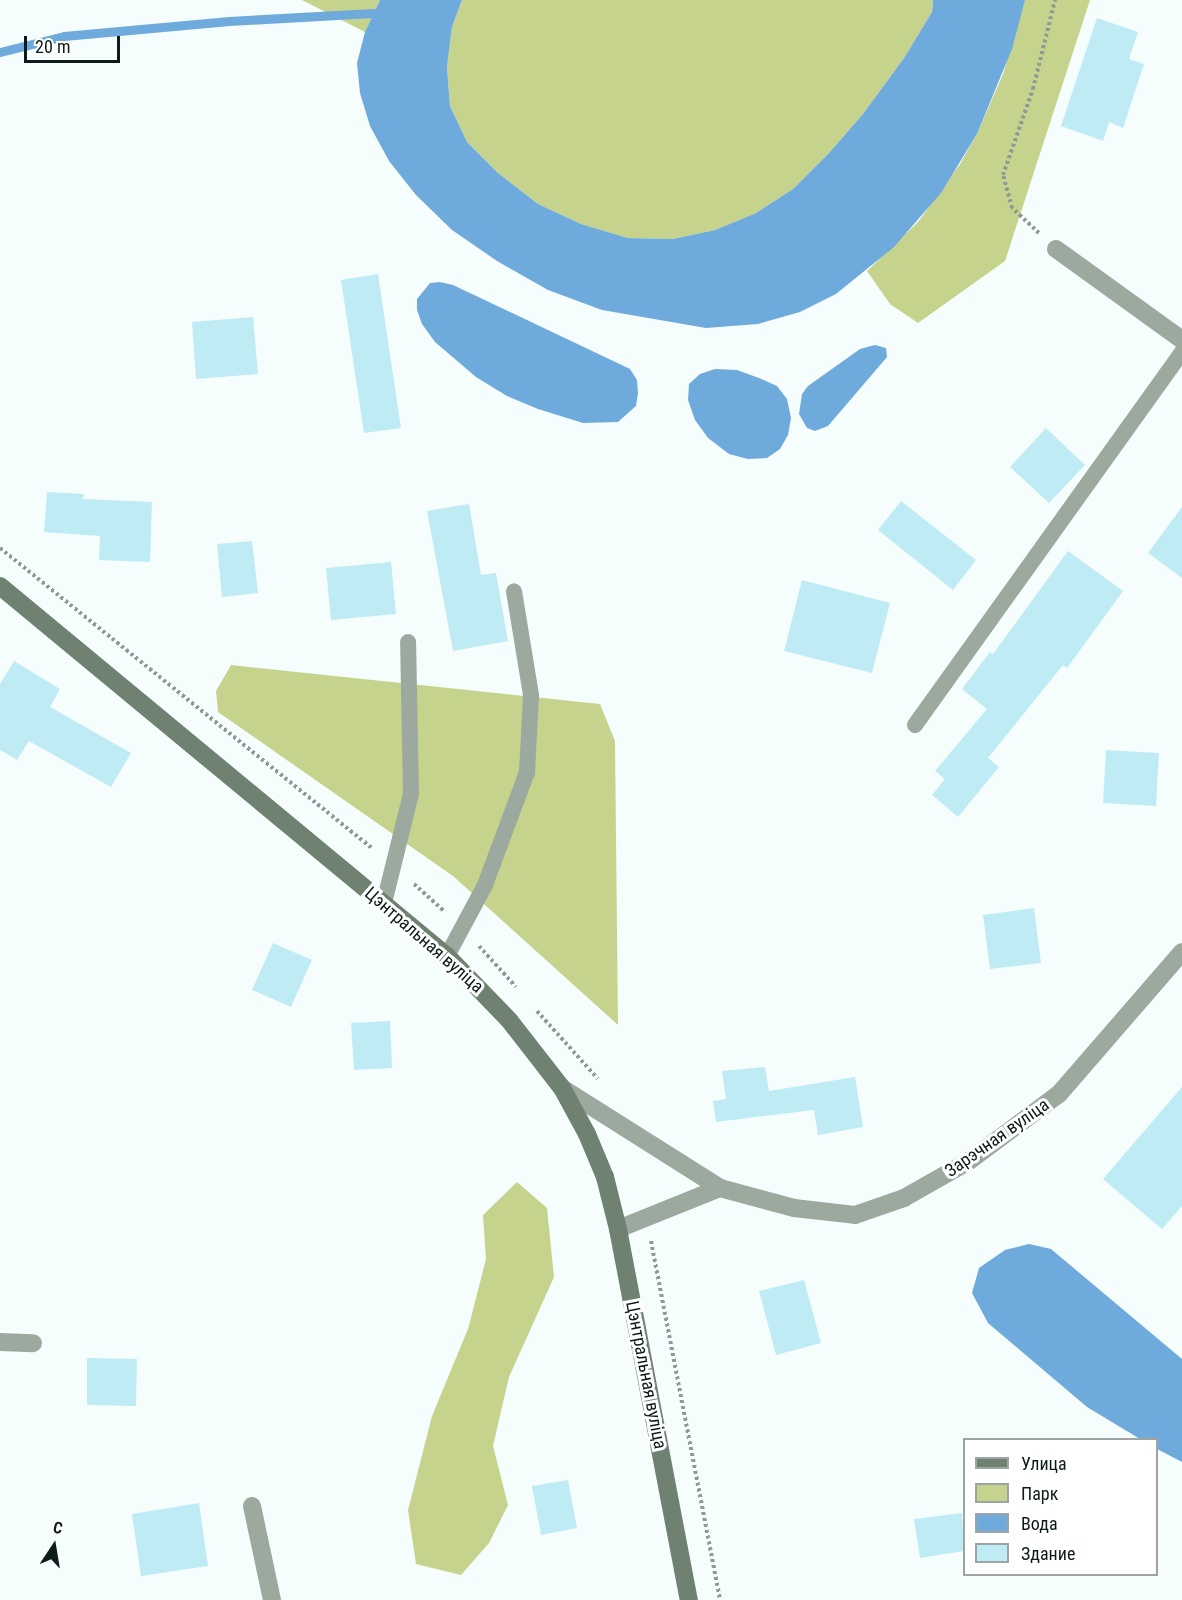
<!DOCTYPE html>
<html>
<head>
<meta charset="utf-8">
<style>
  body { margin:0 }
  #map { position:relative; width:1182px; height:1600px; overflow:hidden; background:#f5fefc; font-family:"Roboto Condensed",sans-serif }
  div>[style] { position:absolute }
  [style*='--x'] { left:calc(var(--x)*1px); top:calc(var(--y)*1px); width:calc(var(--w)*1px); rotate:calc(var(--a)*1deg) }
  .green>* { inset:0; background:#c6d38d }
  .water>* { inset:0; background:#6faadd }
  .stream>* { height:9px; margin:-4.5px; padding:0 4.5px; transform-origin:4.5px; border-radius:4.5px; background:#6faadd }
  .building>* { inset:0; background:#bfebf5 }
  .path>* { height:4px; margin-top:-2px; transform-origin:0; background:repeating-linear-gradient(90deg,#8e9a98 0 3px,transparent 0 6px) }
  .lane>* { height:16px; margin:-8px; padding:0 8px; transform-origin:8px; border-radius:8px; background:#9ca99e }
  .street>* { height:18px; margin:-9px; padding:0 9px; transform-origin:9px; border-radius:9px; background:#9ca99e }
  .secondary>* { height:18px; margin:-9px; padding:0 9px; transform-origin:9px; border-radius:9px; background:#6f8272 }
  span { translate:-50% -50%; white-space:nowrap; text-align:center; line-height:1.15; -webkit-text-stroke:6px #fff; paint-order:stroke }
  .street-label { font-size:18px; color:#0b1c19 }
  .legend { position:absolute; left:963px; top:1438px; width:195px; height:138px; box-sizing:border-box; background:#fff; border:2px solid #9da4a3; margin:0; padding:8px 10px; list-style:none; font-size:18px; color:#0b1c19 }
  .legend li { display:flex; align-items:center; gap:12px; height:30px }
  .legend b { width:30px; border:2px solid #9da4a3 }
  .north { position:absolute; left:24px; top:1516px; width:60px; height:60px; -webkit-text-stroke:4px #fff; paint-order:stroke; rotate:12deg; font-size:16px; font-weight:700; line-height:24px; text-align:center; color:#0b1c19 }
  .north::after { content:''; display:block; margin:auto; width:21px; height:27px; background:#0b1c19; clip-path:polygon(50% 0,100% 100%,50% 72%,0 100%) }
  .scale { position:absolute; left:24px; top:36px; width:96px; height:27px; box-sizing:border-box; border:3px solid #0b1c19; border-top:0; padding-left:8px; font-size:18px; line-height:21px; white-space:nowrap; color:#0b1c19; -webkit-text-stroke:4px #fff; paint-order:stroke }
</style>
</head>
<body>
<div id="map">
  <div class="green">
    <i style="clip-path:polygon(302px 0,380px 0,365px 32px)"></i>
    <i style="clip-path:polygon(462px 0,933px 0,932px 12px,904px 58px,863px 114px,829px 153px,793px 189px,756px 213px,715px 230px,673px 239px,628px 238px,581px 224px,538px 204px,498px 173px,467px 142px,450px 106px,447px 67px,452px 27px)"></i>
    <i style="clip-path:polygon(1025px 0,1090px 0,1005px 261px,918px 323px,890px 304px,867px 271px,918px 222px,960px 164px,977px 134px,1003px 74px)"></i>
    <i style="clip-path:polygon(231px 665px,600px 704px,615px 741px,618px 1025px,453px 876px,218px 712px,216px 691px)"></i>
    <i style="clip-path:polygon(517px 1182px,547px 1208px,554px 1277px,509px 1377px,493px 1446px,508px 1505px,489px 1543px,461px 1575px,416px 1564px,408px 1510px,432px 1416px,468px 1329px,486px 1259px,483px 1215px)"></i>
  </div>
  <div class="water">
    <i style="clip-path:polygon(380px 0,462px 0,452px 27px,447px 67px,450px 106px,467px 142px,498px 173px,538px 204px,581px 224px,628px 238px,673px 239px,715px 230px,756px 213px,793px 189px,829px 153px,863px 114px,904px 58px,932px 12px,933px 0,1025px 0,1012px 49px,977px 134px,941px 193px,894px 247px,836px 294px,800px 312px,758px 324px,706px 328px,602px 310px,548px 290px,497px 261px,452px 230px,416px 195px,389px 161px,370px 126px,360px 93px,357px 63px,365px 32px)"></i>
    <i style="clip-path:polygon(440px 282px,453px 285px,630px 369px,637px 380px,638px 393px,636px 406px,618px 422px,583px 423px,538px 409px,507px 396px,476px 377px,435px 342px,422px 324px,417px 310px,417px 299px,430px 283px)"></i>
    <i style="clip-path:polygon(875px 345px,886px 348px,887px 357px,828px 426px,815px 431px,807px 428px,799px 414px,802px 394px,808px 386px,860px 349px)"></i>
    <i style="clip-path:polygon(715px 369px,737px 370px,759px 378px,777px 386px,787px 399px,791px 418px,788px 435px,780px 449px,767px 458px,748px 459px,729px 454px,708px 438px,695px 420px,688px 400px,689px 384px,700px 374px)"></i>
    <i style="clip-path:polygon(1029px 1244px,1051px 1249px,1182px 1359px,1182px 1462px,1157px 1449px,1156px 1440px,1140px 1439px,1087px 1407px,988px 1323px,972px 1293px,979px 1268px,1005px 1250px)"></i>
  </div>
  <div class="stream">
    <i style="--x:0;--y:52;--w:66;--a:-14"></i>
    <i style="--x:64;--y:36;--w:166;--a:-5.2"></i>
    <i style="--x:229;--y:21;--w:144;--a:-3.2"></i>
  </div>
  <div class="building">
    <i style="clip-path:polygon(1097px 18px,1138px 32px,1129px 59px,1144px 64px,1123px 128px,1109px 122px,1103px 141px,1061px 126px)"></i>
    <i style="clip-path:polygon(378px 274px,401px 428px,364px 433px,341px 280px)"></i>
    <i style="clip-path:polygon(253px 317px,258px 374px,196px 379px,192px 322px)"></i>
    <i style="clip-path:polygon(1046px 428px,1085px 465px,1049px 503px,1010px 467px)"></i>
    <i style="clip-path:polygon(47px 492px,84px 494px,83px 499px,152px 502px,150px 562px,99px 560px,100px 536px,44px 532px)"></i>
    <i style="clip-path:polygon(901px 501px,976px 560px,953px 590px,878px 530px)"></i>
    <i style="clip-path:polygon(469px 504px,481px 575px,496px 573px,508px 641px,453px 651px,427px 511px)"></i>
    <i style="clip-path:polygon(1182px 507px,1182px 578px,1148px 553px)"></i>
    <i style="clip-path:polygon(252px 541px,258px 593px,222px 597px,217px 544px)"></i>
    <i style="clip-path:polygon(1068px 551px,1123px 591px,1067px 668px,1063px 665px,988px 758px,999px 767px,958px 817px,932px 795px,945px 779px,935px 771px,987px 709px,962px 689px,990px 652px,993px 654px)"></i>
    <i style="clip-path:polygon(391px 562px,396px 614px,331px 620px,326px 568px)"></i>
    <i style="clip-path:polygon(802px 580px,890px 603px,872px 673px,784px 651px)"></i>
    <i style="clip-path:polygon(14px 661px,60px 689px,50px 707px,131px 753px,111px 787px,29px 741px,17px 760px,0 750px,0 684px)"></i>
    <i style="clip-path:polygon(1106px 750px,1159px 753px,1156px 806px,1103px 803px)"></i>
    <i style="clip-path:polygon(1034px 908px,1041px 963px,990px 969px,983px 915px)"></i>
    <i style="clip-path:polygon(273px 943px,312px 960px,291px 1007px,252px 990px)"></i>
    <i style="clip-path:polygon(390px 1021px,392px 1068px,354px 1070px,351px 1023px)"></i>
    <i style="clip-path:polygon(765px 1067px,769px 1091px,855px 1077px,863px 1127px,818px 1135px,814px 1110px,716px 1122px,713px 1101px,726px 1099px,722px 1071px)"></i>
    <i style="clip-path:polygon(1182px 1087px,1182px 1206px,1162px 1229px,1103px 1179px)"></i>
    <i style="clip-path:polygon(804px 1280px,821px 1343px,776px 1355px,759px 1291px)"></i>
    <i style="clip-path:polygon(87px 1358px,137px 1359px,136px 1406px,87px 1405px)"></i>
    <i style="clip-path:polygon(568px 1480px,577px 1528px,541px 1535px,532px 1486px)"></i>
    <i style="clip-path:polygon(199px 1503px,208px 1566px,141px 1576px,132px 1514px)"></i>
    <i style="clip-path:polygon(962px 1513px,964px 1551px,920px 1558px,914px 1519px)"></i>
  </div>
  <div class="path">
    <i style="--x:1039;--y:233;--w:37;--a:-137"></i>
    <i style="--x:1012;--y:208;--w:34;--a:-105"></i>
    <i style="--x:1003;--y:175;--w:91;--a:-70.8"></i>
    <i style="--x:1033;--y:89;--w:92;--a:-76.1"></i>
    <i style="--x:0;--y:548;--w:478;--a:38.9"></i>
    <i style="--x:414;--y:884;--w:40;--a:42"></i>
    <i style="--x:479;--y:946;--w:55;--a:47.9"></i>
    <i style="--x:537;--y:1011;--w:91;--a:48.1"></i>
    <i style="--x:651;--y:1241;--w:366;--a:79.1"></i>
  </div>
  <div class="lane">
    <i style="--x:915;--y:725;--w:459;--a:-54.4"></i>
    <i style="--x:384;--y:903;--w:112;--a:-76.1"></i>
    <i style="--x:411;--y:794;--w:152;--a:-91.1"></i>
    <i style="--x:447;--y:956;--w:81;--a:-61.8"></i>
    <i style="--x:485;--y:885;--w:121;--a:-69.6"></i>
    <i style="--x:527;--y:772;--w:77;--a:-87"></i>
    <i style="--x:531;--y:695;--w:105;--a:-99.3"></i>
  </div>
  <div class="street">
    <i style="--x:1056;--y:249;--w:155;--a:35.8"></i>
    <i style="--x:562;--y:1088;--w:187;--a:32.3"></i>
    <i style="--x:618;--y:1229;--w:110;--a:-21.9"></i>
    <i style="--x:720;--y:1188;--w:77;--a:15.1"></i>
    <i style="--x:794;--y:1208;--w:61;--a:6.5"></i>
    <i style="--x:855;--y:1215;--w:52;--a:-19.1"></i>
    <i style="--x:904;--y:1198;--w:75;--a:-29.6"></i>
    <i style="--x:969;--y:1161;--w:112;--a:-36.7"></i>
    <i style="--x:1059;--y:1094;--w:188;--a:-49.1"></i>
    <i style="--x:0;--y:1342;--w:33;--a:2"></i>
    <i style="--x:252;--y:1506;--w:96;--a:78"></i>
  </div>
  <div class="secondary">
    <i style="--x:0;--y:586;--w:580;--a:39.62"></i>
    <i style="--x:447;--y:956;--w:89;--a:45.9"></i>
    <i style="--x:509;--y:1020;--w:86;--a:52.1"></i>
    <i style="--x:562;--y:1088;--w:52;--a:61.5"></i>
    <i style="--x:587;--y:1134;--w:47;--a:67.3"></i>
    <i style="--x:605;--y:1177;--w:54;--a:76"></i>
    <i style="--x:618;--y:1229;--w:378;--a:79.2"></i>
  </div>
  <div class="street-label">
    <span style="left:424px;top:940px;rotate:41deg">Цэнтральная вуліца</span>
    <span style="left:997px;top:1138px;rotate:-35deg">Зарэчная вуліца</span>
    <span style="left:646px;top:1375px;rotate:79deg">Цэнтральная вуліца</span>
  </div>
  <ul class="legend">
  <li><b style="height:8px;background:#6f8272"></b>Улица</li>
  <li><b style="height:16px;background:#c6d38d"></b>Парк</li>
  <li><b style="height:16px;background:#6faadd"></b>Вода</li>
  <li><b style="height:16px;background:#bfebf5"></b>Здание</li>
  </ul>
  <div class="north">С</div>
  <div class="scale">20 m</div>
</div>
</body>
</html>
